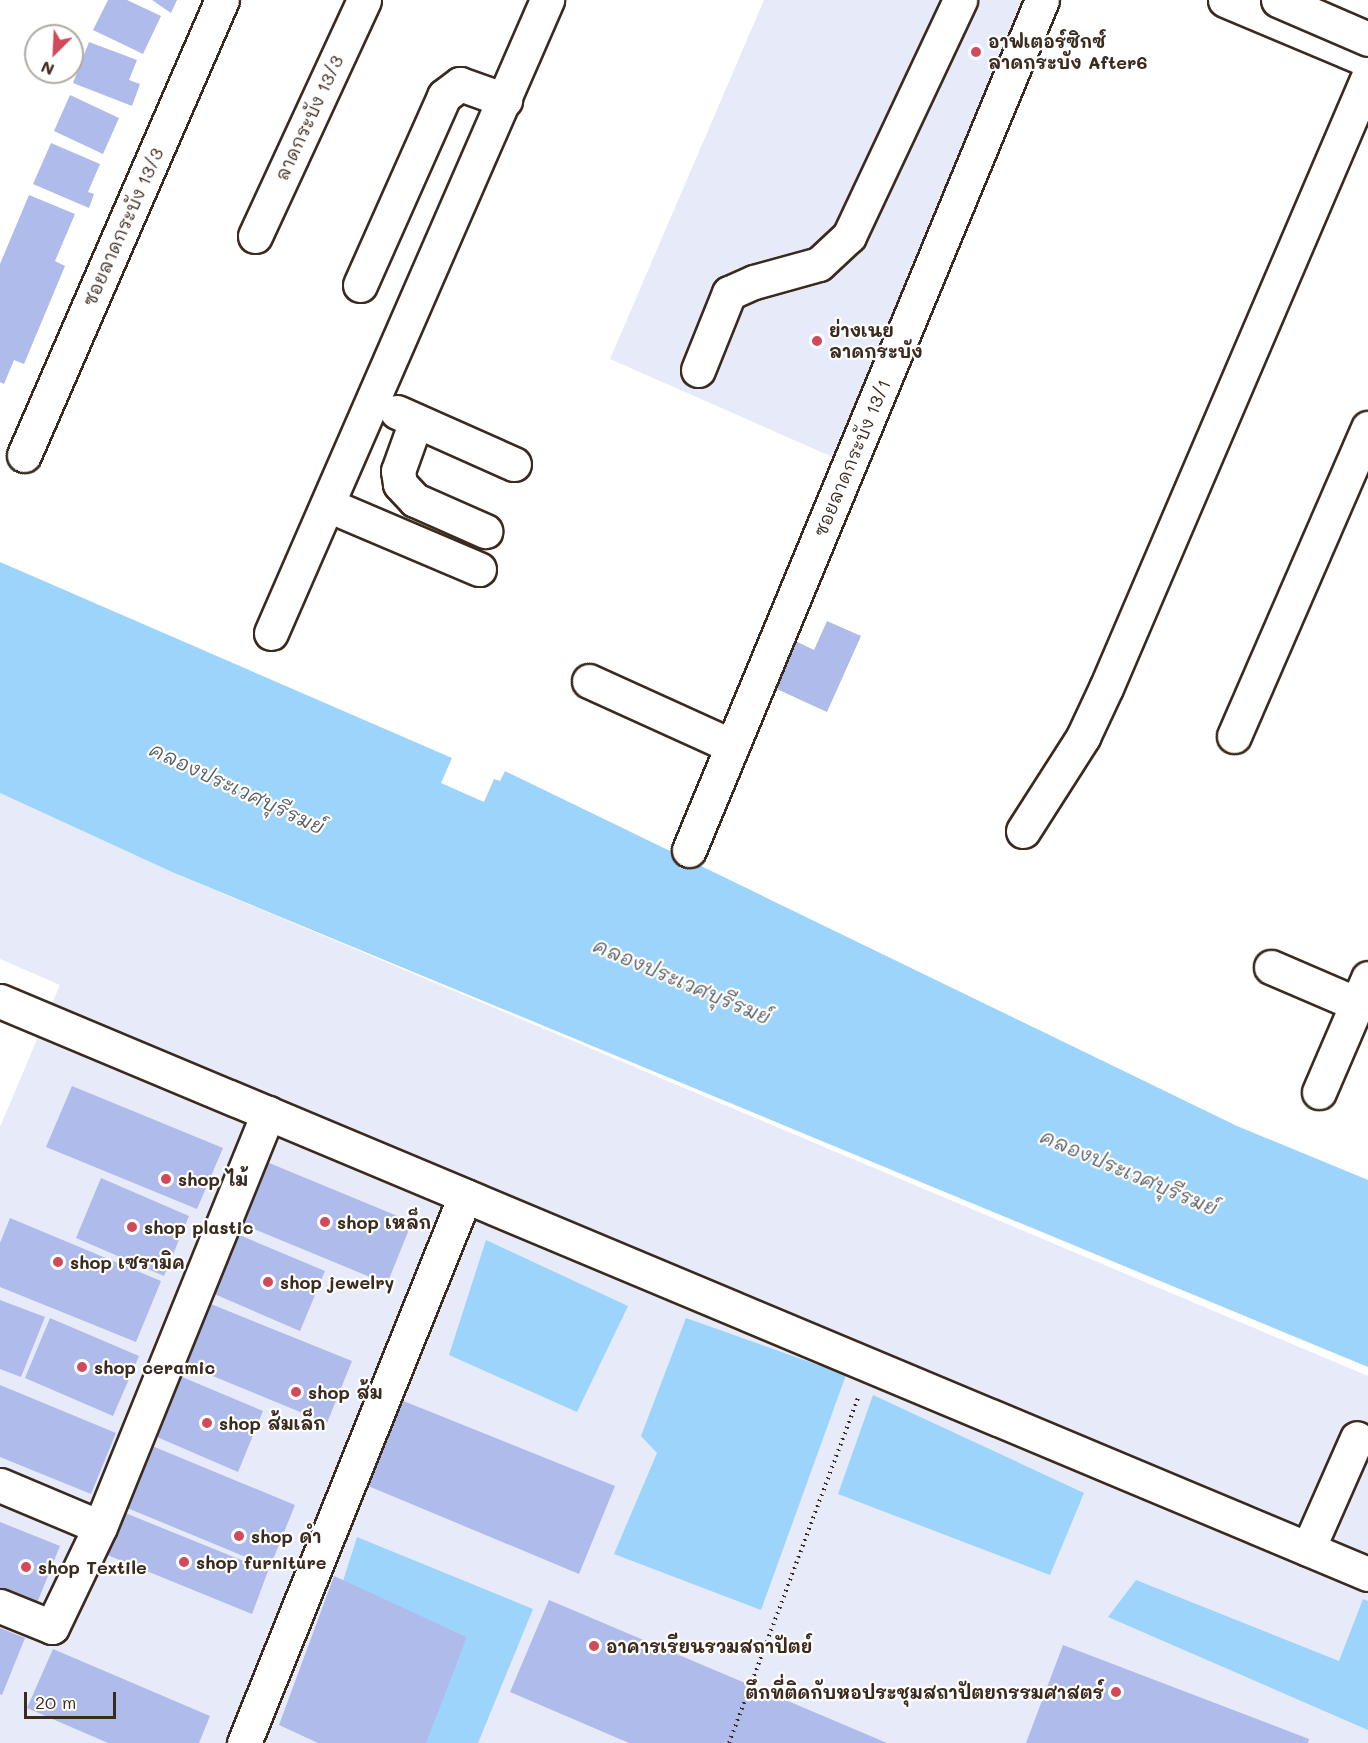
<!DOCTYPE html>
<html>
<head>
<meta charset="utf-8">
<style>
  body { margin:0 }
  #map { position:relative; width:1368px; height:1743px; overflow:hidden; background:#fff; font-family:Mali,"Playpen Sans Thai",sans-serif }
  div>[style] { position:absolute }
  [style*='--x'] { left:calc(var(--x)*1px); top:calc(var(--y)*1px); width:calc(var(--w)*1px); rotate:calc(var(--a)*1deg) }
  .built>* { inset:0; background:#e7ebf9 }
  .water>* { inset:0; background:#9cd4fb }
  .building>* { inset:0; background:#aebbeb }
  .path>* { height:4px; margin-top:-2px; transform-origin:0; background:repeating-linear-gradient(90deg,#3b2a1e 0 1.5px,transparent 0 6px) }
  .roads { filter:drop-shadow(2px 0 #3b2a1e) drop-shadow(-2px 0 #3b2a1e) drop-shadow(0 2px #3b2a1e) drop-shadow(0 -2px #3b2a1e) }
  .minor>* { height:33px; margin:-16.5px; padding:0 16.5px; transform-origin:16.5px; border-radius:16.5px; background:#fff }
  .major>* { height:33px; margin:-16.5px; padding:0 16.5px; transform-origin:16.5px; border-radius:16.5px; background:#fff }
  .bridges { filter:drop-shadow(2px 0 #3b2a1e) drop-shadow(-2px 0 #3b2a1e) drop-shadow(0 2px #3b2a1e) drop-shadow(0 -2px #3b2a1e) }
  .major-bridge>* { height:33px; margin:-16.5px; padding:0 16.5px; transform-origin:16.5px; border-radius:16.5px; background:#fff }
  .dots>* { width:16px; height:16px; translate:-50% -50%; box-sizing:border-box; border:3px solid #fff; border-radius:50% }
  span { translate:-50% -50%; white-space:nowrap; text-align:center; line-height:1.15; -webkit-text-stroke:4.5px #fff; paint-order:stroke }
  .poi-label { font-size:18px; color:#3b2a1e; font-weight:700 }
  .left { translate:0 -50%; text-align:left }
  .right { translate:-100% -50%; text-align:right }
  .street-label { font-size:18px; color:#3b2a1e }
  .water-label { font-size:20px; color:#585d60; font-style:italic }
  .north { position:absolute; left:24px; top:24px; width:60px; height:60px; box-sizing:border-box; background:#fff; border:2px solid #b1aaa5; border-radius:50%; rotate:204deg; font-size:16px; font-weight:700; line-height:24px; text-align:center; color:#3b2a1e }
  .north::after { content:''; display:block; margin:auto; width:21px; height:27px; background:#d1495b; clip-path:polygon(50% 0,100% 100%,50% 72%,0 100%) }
  .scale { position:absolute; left:24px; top:1692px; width:92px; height:27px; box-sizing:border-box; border:3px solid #3b2a1e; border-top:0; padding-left:8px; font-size:18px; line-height:21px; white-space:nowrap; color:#3b2a1e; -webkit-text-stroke:4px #fff; paint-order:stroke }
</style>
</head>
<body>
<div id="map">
  <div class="built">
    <i style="clip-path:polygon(764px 0,1036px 0,837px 459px,610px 359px)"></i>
    <i style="clip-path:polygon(0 793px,172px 872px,1368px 1376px,1368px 1743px,0 1743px,0 1127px,60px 985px,0 959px)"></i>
  </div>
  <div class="water">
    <i style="clip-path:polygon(0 562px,452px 758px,441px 783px,484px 802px,494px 779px,500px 781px,505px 771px,1237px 1126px,1368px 1180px,1368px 1367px,172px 872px,0 793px)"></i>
    <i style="clip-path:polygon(486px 1240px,628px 1306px,577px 1412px,449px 1355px)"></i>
    <i style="clip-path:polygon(686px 1318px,846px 1375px,761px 1610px,614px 1554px,657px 1453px,641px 1436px)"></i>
    <i style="clip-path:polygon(873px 1395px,1084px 1493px,1050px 1575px,838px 1494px)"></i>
    <i style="clip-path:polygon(357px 1537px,533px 1609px,478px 1743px,424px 1743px,467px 1637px,343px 1581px)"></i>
    <i style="clip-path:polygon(1136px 1580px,1339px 1661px,1363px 1599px,1368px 1601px,1368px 1730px,1108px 1617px)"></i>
  </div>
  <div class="building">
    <i style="clip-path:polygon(108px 0,127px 0,161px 16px,143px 54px,93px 30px)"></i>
    <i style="clip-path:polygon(152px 0,177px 0,171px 13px)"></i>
    <i style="clip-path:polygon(89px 42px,137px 60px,129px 80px,140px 84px,132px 106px,73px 83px)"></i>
    <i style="clip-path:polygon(70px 95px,119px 118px,103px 154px,54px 131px)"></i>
    <i style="clip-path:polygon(51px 143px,100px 164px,88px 192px,94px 194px,89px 208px,33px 184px)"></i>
    <i style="clip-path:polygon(29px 195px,75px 214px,55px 261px,65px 266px,24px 364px,14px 360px,4px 384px,0 382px,0 264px)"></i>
    <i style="clip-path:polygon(827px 621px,861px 636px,827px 712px,768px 685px,789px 638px,814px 650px)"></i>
    <i style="clip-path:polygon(72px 1086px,223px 1148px,197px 1209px,46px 1147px)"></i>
    <i style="clip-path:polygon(262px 1160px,412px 1222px,387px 1284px,237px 1222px)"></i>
    <i style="clip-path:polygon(101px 1178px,189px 1216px,164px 1276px,76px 1238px)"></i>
    <i style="clip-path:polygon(10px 1218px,161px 1281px,136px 1342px,0 1287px,0 1243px)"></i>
    <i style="clip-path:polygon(237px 1234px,325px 1271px,300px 1331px,212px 1293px)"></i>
    <i style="clip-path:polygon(0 1300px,45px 1317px,21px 1377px,0 1369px)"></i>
    <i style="clip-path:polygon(201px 1300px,352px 1361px,327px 1423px,176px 1361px)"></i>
    <i style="clip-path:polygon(50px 1318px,139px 1356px,113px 1416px,25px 1378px)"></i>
    <i style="clip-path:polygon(175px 1374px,263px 1411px,238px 1472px,150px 1434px)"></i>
    <i style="clip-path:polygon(0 1385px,116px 1433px,91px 1494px,0 1457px)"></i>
    <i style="clip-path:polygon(396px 1398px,615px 1486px,579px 1574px,361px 1483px)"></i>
    <i style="clip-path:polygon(145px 1443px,295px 1505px,270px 1567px,120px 1505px)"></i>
    <i style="clip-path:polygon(118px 1510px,268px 1571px,252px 1614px,100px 1552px)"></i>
    <i style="clip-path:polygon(0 1522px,60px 1546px,37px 1603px,0 1588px)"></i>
    <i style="clip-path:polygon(334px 1576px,467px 1637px,426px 1743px,318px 1743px,279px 1725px)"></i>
    <i style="clip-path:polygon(549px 1600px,887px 1743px,629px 1743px,510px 1692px)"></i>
    <i style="clip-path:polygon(0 1628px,25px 1638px,2px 1695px,0 1694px)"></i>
    <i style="clip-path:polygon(1063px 1645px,1309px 1739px,1308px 1743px,1026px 1743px)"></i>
    <i style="clip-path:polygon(53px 1649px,210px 1716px,199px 1743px,108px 1743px,27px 1708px)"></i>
  </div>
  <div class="path">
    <i style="--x:729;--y:1743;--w:371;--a:-69.5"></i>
  </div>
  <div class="roads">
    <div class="minor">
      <i style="--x:255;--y:236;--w:260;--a:-65.2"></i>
      <i style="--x:360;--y:285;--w:207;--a:-66"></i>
      <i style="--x:444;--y:96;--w:20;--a:-37"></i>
      <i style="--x:460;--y:84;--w:48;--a:19.6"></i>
      <i style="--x:698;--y:370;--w:83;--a:-68.1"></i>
      <i style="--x:729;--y:293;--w:27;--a:-24"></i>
      <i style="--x:754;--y:282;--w:67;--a:-15.5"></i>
      <i style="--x:819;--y:264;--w:41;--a:-43"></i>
      <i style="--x:849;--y:236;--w:261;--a:-64.8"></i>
      <i style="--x:397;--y:412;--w:128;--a:24"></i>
      <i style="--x:416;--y:421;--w:53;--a:109.8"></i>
      <i style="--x:398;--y:471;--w:13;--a:81"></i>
      <i style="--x:400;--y:484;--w:22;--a:47"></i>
      <i style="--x:415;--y:500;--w:77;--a:23.9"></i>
      <i style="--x:24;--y:455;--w:496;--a:-66.5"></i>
      <i style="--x:328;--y:505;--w:164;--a:23"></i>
      <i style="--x:271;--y:633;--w:691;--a:-66.44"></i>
      <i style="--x:589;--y:681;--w:157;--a:24.4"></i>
      <i style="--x:1234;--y:736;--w:336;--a:-66.5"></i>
      <i style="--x:1023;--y:831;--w:112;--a:-57.4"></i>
      <i style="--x:1083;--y:737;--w:54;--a:-64.9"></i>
      <i style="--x:1106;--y:688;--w:665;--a:-66.79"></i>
      <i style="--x:689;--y:850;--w:920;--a:-67.45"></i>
      <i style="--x:1271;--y:967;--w:94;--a:23.3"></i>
      <i style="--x:0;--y:1001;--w:1483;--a:22.73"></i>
      <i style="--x:1319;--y:1092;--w:124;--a:-66.7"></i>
      <i style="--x:0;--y:1485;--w:108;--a:22.8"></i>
      <i style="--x:100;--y:1527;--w:447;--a:-67.9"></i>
      <i style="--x:1308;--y:1549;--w:121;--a:-66.2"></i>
      <i style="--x:0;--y:1606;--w:56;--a:22"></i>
      <i style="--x:52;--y:1627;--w:111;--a:-64.4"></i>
      <i style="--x:244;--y:1743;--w:590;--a:-68"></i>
    </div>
    <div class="major">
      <i style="--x:1225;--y:0;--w:155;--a:22.8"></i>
    </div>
  </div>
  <div class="bridges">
    <div class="major-bridge">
      <i style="--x:1278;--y:0;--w:98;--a:23.4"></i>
    </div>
  </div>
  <div class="dots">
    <i style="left:976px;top:52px;background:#d1495b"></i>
    <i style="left:817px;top:341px;background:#d1495b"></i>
    <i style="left:166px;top:1179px;background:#d1495b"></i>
    <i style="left:325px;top:1222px;background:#d1495b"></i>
    <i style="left:132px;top:1227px;background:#d1495b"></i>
    <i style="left:58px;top:1262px;background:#d1495b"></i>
    <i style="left:268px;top:1282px;background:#d1495b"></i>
    <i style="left:82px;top:1367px;background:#d1495b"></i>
    <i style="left:296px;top:1392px;background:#d1495b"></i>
    <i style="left:207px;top:1423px;background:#d1495b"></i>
    <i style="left:239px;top:1536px;background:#d1495b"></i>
    <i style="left:184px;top:1562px;background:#d1495b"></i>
    <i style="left:26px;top:1567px;background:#d1495b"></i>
    <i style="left:594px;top:1646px;background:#d1495b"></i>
    <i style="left:1116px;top:1692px;background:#d1495b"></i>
  </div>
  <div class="poi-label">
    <span class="left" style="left:988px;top:52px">อาฟเตอร์ซิกซ์<br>ลาดกระบัง After6</span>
    <span class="left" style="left:829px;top:341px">ย่างเนย<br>ลาดกระบัง</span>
    <span class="left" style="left:178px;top:1179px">shop ไม้</span>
    <span class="left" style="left:337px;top:1222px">shop เหล็ก</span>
    <span class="left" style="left:144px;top:1227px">shop plastic</span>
    <span class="left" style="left:70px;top:1262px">shop เซรามิค</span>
    <span class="left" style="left:280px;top:1282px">shop jewelry</span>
    <span class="left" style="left:94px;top:1367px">shop ceramic</span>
    <span class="left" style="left:308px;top:1392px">shop ส้ม</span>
    <span class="left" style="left:219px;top:1423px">shop ส้มเล็ก</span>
    <span class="left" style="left:251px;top:1536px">shop ดำ</span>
    <span class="left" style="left:196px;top:1562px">shop furniture</span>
    <span class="left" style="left:38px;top:1567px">shop Textile</span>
    <span class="left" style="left:606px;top:1646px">อาคารเรียนรวมสถาปัตย์</span>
    <span class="right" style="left:1104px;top:1692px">ตึกที่ติดกับหอประชุมสถาปัตยกรรมศาสตร์</span>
  </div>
  <div class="street-label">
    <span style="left:309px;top:118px;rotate:-65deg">ลาดกระบัง 13/3</span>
    <span style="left:123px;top:227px;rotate:-66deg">ซอยลาดกระบัง 13/3</span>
    <span style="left:852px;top:458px;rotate:-67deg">ซอยลาดกระบัง 13/1</span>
  </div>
  <div class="water-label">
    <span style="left:237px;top:788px;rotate:25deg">คลองประเวศบุรีรมย์</span>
    <span style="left:682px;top:981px;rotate:23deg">คลองประเวศบุรีรมย์</span>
    <span style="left:1129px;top:1172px;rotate:23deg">คลองประเวศบุรีรมย์</span>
  </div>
  <div class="north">N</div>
  <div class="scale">20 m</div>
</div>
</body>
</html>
